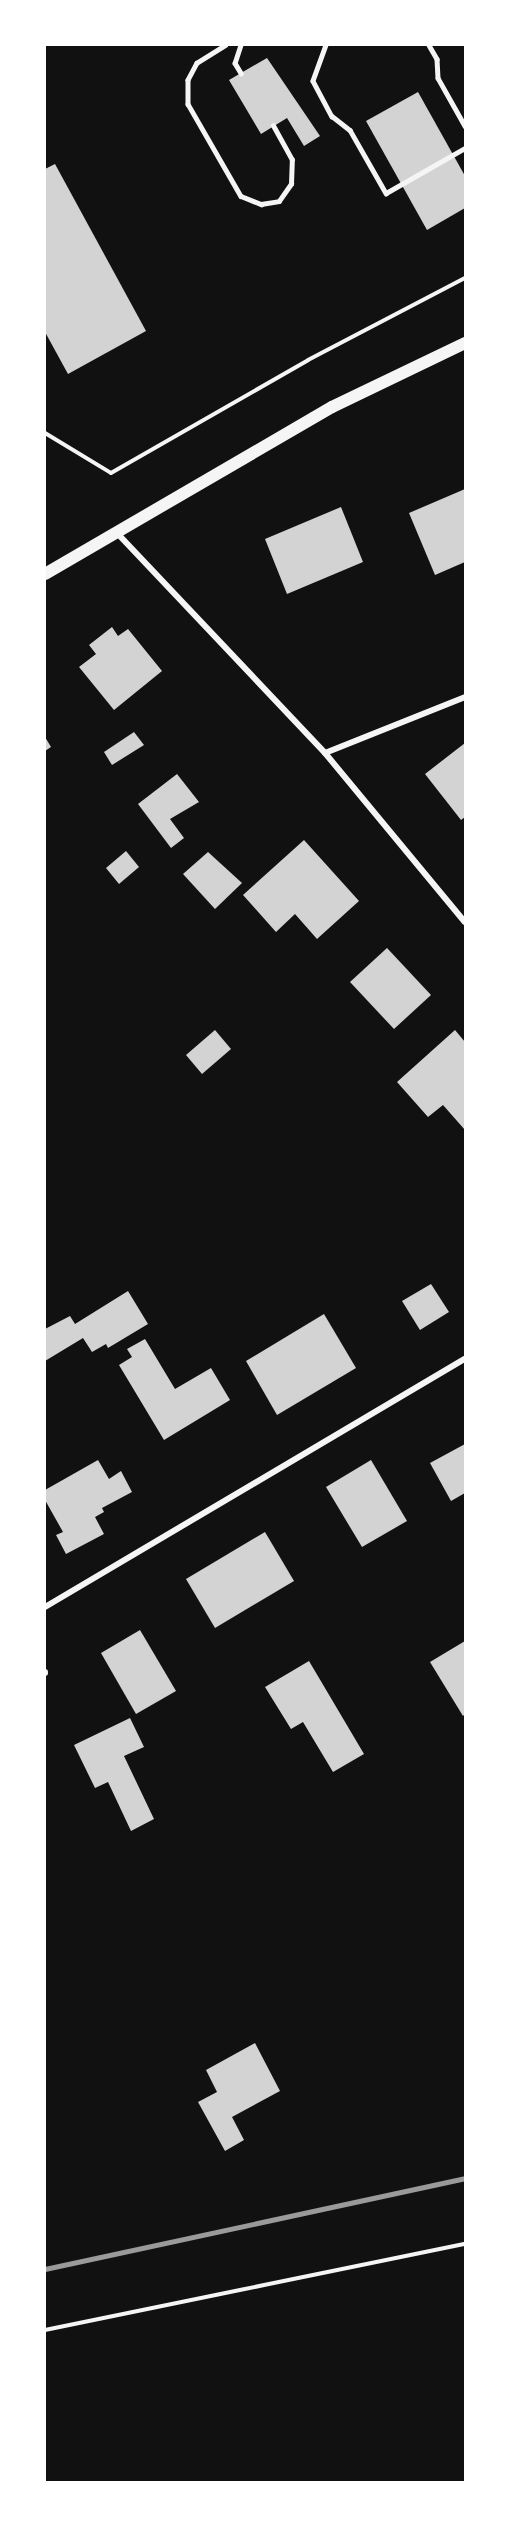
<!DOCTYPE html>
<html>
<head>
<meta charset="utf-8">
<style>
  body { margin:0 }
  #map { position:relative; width:510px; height:2527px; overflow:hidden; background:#111; font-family:Jost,sans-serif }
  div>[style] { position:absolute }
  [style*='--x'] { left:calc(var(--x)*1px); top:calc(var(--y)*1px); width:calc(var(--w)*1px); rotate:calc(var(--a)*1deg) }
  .building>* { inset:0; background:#d3d3d3 }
  .path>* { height:4px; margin:-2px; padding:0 2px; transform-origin:2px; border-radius:2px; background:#f5f5f5 }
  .service>* { height:4.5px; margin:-2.25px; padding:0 2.25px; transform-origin:2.25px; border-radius:2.25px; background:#f5f5f5 }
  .minor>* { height:6px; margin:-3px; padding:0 3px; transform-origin:3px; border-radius:3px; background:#f5f5f5 }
  .secondary>* { height:12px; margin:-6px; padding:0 6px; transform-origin:6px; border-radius:6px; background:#f5f5f5 }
  .rail>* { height:4.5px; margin:-2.25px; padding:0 2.25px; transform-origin:2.25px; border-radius:2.25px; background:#9a9a9a }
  span { translate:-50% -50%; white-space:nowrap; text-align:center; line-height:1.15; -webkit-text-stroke:4.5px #fff; paint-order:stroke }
  .frame { position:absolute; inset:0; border:46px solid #fff; pointer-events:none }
</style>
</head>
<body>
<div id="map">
  <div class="building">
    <i style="clip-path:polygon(267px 58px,320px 136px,304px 146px,287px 118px,261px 134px,229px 80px)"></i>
    <i style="clip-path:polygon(418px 92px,465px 176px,465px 208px,427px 230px,366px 121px)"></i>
    <i style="clip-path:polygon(55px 164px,146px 331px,68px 374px,45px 332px,45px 169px)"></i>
    <i style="clip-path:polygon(465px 489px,465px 562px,435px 575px,409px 513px)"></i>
    <i style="clip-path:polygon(341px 507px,363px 562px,287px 594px,265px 539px)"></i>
    <i style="clip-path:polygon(112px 627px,118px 636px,128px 629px,162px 671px,114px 710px,79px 667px,96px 654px,89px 645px)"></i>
    <i style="clip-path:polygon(134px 732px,144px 745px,112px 765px,104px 752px)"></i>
    <i style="clip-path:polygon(45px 737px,51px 747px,45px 751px)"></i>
    <i style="clip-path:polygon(465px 743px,465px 817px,461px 820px,425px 774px)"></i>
    <i style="clip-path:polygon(177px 774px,199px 802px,170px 819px,184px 838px,171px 848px,138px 804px)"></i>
    <i style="clip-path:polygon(304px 840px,359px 901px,317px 939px,295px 914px,276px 932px,243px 895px)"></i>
    <i style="clip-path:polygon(126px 851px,139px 867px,119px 884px,106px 868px)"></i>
    <i style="clip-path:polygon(208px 852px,242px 883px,215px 909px,183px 874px)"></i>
    <i style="clip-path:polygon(387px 948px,431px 995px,394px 1029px,350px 982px)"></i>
    <i style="clip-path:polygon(215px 1030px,231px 1049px,202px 1074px,186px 1055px)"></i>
    <i style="clip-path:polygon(455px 1030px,465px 1042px,465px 1130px,443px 1105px,428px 1117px,397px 1082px)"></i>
    <i style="clip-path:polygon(431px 1284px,449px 1312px,420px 1330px,402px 1301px)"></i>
    <i style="clip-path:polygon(128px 1291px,148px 1324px,108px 1348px,106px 1344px,92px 1352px,83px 1338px,45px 1361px,45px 1329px,70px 1316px,75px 1324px)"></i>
    <i style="clip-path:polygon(324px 1314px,356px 1368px,277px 1415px,246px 1361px)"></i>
    <i style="clip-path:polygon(145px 1339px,175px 1389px,211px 1368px,230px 1400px,164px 1440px,119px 1365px,132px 1357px,127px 1349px)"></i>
    <i style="clip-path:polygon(465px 1444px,465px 1493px,451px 1501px,430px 1463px)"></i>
    <i style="clip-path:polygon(98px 1460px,109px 1479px,121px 1471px,132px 1492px,102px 1508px,104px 1512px,95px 1517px,104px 1534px,66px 1554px,56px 1535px,63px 1532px,45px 1500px,45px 1490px)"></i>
    <i style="clip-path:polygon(371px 1460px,407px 1521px,362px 1547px,326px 1487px)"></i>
    <i style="clip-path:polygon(265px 1532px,294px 1581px,215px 1628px,186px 1579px)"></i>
    <i style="clip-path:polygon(140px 1630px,176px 1691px,136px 1714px,101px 1653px)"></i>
    <i style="clip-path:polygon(465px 1641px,465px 1714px,463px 1716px,430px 1662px)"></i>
    <i style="clip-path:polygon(309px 1661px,364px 1754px,333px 1772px,303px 1722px,291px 1729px,265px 1687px)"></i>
    <i style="clip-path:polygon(130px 1718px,144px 1747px,124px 1756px,154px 1819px,131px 1831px,108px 1782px,95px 1788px,74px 1745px)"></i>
    <i style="clip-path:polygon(255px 2043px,280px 2091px,232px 2117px,244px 2140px,225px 2151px,198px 2102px,217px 2092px,206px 2070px)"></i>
  </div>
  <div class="path">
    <i style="--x:45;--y:433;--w:77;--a:31.2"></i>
    <i style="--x:111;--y:473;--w:227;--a:-29.8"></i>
    <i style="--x:308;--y:360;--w:177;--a:-27.6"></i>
    <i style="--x:45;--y:2330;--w:429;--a:-11.6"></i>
  </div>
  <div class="service">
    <i style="--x:226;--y:45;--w:34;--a:148"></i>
    <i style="--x:197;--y:63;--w:19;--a:118"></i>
    <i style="--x:188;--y:80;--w:24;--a:90"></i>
    <i style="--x:188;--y:104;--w:106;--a:60.1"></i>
    <i style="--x:241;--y:196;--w:22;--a:22"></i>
    <i style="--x:261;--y:204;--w:18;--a:-9"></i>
    <i style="--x:279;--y:201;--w:21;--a:-55"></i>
    <i style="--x:291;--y:184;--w:24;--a:-88"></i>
    <i style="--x:292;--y:160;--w:39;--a:-119"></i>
    <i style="--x:241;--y:45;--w:19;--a:108"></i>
    <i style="--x:235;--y:63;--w:12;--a:59"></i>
    <i style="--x:326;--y:45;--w:38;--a:110"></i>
    <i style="--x:313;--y:81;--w:40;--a:62"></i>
    <i style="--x:332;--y:116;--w:23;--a:38"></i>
    <i style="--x:350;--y:130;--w:73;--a:60.3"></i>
    <i style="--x:386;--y:193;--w:91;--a:-29.7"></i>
    <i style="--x:429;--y:45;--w:16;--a:60"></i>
    <i style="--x:437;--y:59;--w:19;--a:87"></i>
    <i style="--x:438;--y:78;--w:55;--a:60.6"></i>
  </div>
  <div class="minor">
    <i style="--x:117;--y:533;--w:303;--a:46.6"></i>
    <i style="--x:325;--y:753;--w:219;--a:50.4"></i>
    <i style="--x:325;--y:753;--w:151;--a:-21.8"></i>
    <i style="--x:45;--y:1607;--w:488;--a:-30.6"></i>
    <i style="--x:45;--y:1672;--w:1;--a:90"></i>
  </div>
  <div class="secondary">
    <i style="--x:45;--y:574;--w:332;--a:-30.2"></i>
    <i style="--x:332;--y:407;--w:148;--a:-25.7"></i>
  </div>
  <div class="rail">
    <i style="--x:45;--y:2269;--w:430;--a:-12.2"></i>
  </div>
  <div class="frame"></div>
</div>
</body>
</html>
